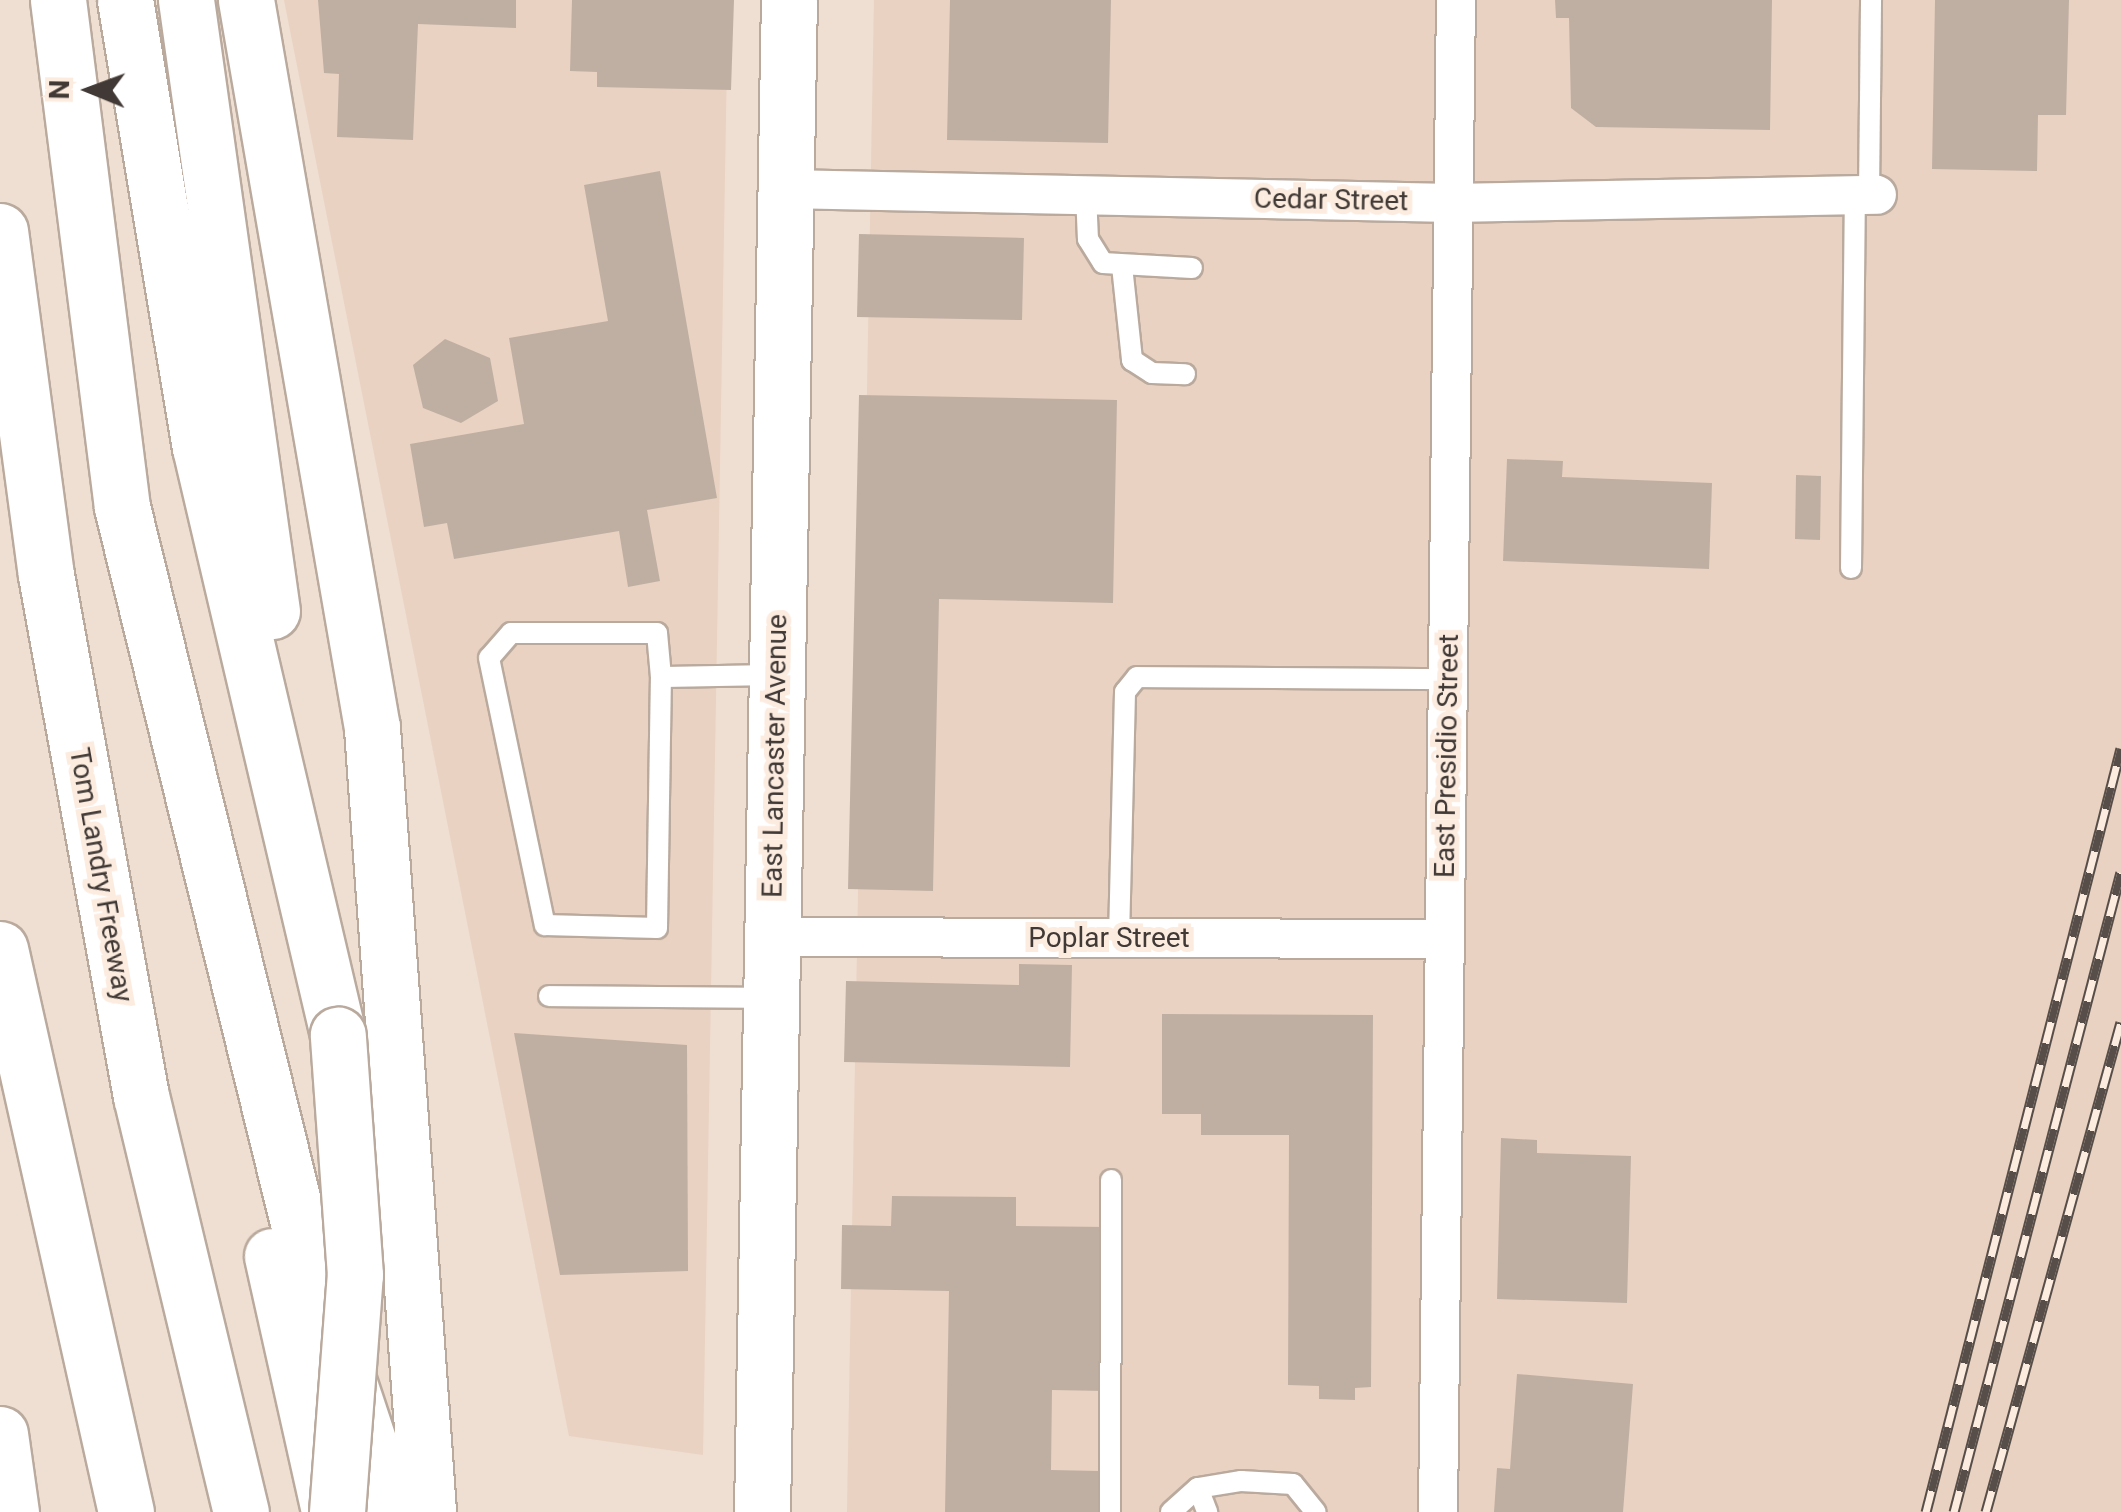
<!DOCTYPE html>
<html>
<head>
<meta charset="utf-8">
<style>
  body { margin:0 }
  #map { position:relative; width:2121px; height:1512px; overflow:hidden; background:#efded2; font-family:Roboto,sans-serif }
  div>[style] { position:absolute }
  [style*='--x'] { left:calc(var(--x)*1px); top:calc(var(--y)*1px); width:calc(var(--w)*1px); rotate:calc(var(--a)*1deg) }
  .built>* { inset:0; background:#e9d2c1 }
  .building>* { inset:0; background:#bfafa3 }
  .roads { filter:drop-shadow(2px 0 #baaa9e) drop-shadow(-2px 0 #baaa9e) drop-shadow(0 2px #baaa9e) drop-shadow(0 -2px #baaa9e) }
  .service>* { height:20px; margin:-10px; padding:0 10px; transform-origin:10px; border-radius:10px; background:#fff }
  .minor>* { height:38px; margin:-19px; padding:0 19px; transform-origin:19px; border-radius:19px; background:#fff }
  .primary>* { height:55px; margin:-27.5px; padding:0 27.5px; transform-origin:27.5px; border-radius:27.5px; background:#fff }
  .motorway>* { height:55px; margin:-27.5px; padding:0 27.5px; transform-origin:27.5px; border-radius:27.5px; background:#fff }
  .rail>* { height:11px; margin-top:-5.5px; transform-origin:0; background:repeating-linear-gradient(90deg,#fcebdf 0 22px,#574e49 0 44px); box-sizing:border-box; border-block:2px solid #574e49 }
  .bridges { filter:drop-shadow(2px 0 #baaa9e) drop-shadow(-2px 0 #baaa9e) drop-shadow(0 2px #baaa9e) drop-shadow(0 -2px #baaa9e) }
  .motorway-bridge>* { height:55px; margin:-27.5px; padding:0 27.5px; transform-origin:27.5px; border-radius:27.5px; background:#fff }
  span { translate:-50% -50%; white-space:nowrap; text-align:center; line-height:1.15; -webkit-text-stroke:10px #fcebdf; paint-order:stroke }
  .street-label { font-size:28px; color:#403935 }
  .north { position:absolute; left:40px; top:40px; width:100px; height:100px; -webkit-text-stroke:8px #fcebdf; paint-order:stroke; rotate:271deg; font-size:28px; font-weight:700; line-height:40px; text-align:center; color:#403935 }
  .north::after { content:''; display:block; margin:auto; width:35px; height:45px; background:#403935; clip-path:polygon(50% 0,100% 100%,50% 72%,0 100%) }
</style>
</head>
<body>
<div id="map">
  <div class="built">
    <i style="clip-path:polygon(284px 0,728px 0,703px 1455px,569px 1436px)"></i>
    <i style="clip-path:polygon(874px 0,2121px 0,2121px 1512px,847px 1512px)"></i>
  </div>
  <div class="building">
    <i style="clip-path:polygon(318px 0,516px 0,516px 28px,418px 24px,413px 140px,337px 137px,339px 74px,324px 73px)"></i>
    <i style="clip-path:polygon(572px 0,734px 0,731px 90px,597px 87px,597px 72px,570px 71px)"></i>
    <i style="clip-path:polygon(950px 0,1111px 0,1108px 143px,947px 140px)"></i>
    <i style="clip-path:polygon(1555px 0,1772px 0,1770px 130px,1596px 127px,1571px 108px,1569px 18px,1556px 18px)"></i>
    <i style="clip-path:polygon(1935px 0,2069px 0,2066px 115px,2038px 115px,2037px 171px,1932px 169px)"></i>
    <i style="clip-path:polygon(660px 171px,717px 498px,647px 510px,660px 581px,628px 587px,619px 531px,454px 559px,447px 523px,424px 527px,410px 444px,524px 424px,509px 338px,608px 321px,584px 185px)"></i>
    <i style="clip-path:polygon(859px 234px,1024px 238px,1022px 320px,857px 317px)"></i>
    <i style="clip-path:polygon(445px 339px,490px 358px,498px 401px,461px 423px,423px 408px,413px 365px)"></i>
    <i style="clip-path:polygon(859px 395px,1117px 400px,1113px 603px,939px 599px,933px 891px,848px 889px)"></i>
    <i style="clip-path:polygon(1507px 459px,1563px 461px,1562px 477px,1712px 483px,1709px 569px,1503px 561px)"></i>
    <i style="clip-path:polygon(1796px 475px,1821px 476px,1820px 540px,1795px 539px)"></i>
    <i style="clip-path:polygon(1019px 964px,1072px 965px,1070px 1067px,844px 1062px,846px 981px,1019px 985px)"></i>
    <i style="clip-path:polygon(1162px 1014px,1373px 1015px,1371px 1387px,1355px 1388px,1355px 1400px,1319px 1399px,1319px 1386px,1288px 1385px,1289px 1135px,1201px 1135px,1201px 1114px,1162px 1114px)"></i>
    <i style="clip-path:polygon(514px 1033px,687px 1045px,688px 1271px,560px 1275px)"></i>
    <i style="clip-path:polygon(1501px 1138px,1537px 1140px,1537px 1153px,1631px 1156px,1627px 1303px,1497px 1299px)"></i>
    <i style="clip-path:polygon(892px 1196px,1016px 1197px,1016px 1226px,1108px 1227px,1105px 1391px,1052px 1390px,1051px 1470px,1099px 1471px,1098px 1512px,945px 1512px,949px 1291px,841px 1289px,842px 1225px,891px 1226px)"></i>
    <i style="clip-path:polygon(1517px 1374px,1633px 1384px,1623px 1512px,1494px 1512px,1497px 1468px,1510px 1469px)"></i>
  </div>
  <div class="roads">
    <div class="service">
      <i style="--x:1086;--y:194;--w:45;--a:87.5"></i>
      <i style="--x:1088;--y:239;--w:28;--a:58"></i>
      <i style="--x:1103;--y:263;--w:89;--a:3.2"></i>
      <i style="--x:1869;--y:195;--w:195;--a:-89.4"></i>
      <i style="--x:1122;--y:266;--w:95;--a:83.9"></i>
      <i style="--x:1132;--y:360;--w:24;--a:33"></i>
      <i style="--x:1152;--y:373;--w:33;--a:2"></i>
      <i style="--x:1851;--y:568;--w:373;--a:-89.4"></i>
      <i style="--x:661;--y:677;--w:44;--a:-95.2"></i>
      <i style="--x:657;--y:633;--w:146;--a:180"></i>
      <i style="--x:511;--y:633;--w:33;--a:131"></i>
      <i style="--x:489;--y:658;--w:273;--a:78.2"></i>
      <i style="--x:545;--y:925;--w:112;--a:1.5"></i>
      <i style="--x:657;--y:928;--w:251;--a:-89.1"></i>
      <i style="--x:661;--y:677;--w:114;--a:-1"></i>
      <i style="--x:1119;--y:938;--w:246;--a:-88.6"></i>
      <i style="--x:1125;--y:692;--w:19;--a:-51"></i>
      <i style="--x:1137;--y:677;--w:311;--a:0.4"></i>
      <i style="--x:549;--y:996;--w:220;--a:0.5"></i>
      <i style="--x:1198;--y:1488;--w:26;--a:69"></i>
      <i style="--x:1110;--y:1512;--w:332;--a:-89.8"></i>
      <i style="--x:1171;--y:1512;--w:36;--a:-42"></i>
      <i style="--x:1198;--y:1488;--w:44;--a:-9.2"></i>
      <i style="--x:1241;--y:1481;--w:52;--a:3.3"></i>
      <i style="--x:1293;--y:1484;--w:36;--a:51"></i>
    </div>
    <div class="minor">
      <i style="--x:785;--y:189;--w:667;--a:1.2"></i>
      <i style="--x:1452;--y:203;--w:425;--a:-1.1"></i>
      <i style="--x:772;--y:937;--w:673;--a:0.17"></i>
      <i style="--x:1438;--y:1512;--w:1512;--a:-89.32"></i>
    </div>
    <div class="primary">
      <i style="--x:762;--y:1512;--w:1512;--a:-88.98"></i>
    </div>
    <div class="motorway">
      <i style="--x:58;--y:0;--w:511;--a:82.81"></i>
      <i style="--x:122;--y:507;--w:766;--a:76.18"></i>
      <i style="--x:305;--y:1251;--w:275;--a:71.6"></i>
      <i style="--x:125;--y:0;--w:453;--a:80.5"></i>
      <i style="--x:200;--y:447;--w:604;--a:76.79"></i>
      <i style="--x:186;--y:0;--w:617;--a:81.99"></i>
      <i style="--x:246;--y:0;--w:739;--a:80.18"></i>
      <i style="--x:372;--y:728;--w:786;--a:85.91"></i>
      <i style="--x:0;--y:231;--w:347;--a:82.4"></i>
      <i style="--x:46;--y:575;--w:530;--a:79.67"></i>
      <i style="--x:141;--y:1096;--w:428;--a:76.5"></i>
      <i style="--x:0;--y:949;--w:577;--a:77.39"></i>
      <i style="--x:272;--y:1256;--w:262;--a:77.4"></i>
      <i style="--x:0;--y:1434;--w:79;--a:82"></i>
    </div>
  </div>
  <div class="rail">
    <i style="--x:1926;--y:1512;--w:788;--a:-75.68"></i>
    <i style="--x:1954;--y:1512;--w:661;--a:-75.38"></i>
    <i style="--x:1986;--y:1512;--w:508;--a:-74.6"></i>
  </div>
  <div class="bridges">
    <div class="motorway-bridge">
      <i style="--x:337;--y:1512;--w:238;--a:-85.7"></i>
      <i style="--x:355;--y:1275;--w:241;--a:-94.1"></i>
    </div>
  </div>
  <div class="street-label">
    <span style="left:1331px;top:200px;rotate:1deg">Cedar Street</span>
    <span style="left:775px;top:756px;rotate:-89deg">East Lancaster Avenue</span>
    <span style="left:1447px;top:756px;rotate:-89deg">East Presidio Street</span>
    <span style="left:101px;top:875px;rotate:80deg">Tom Landry Freeway</span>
    <span style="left:1109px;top:938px">Poplar Street</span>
  </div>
  <div class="north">N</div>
</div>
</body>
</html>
